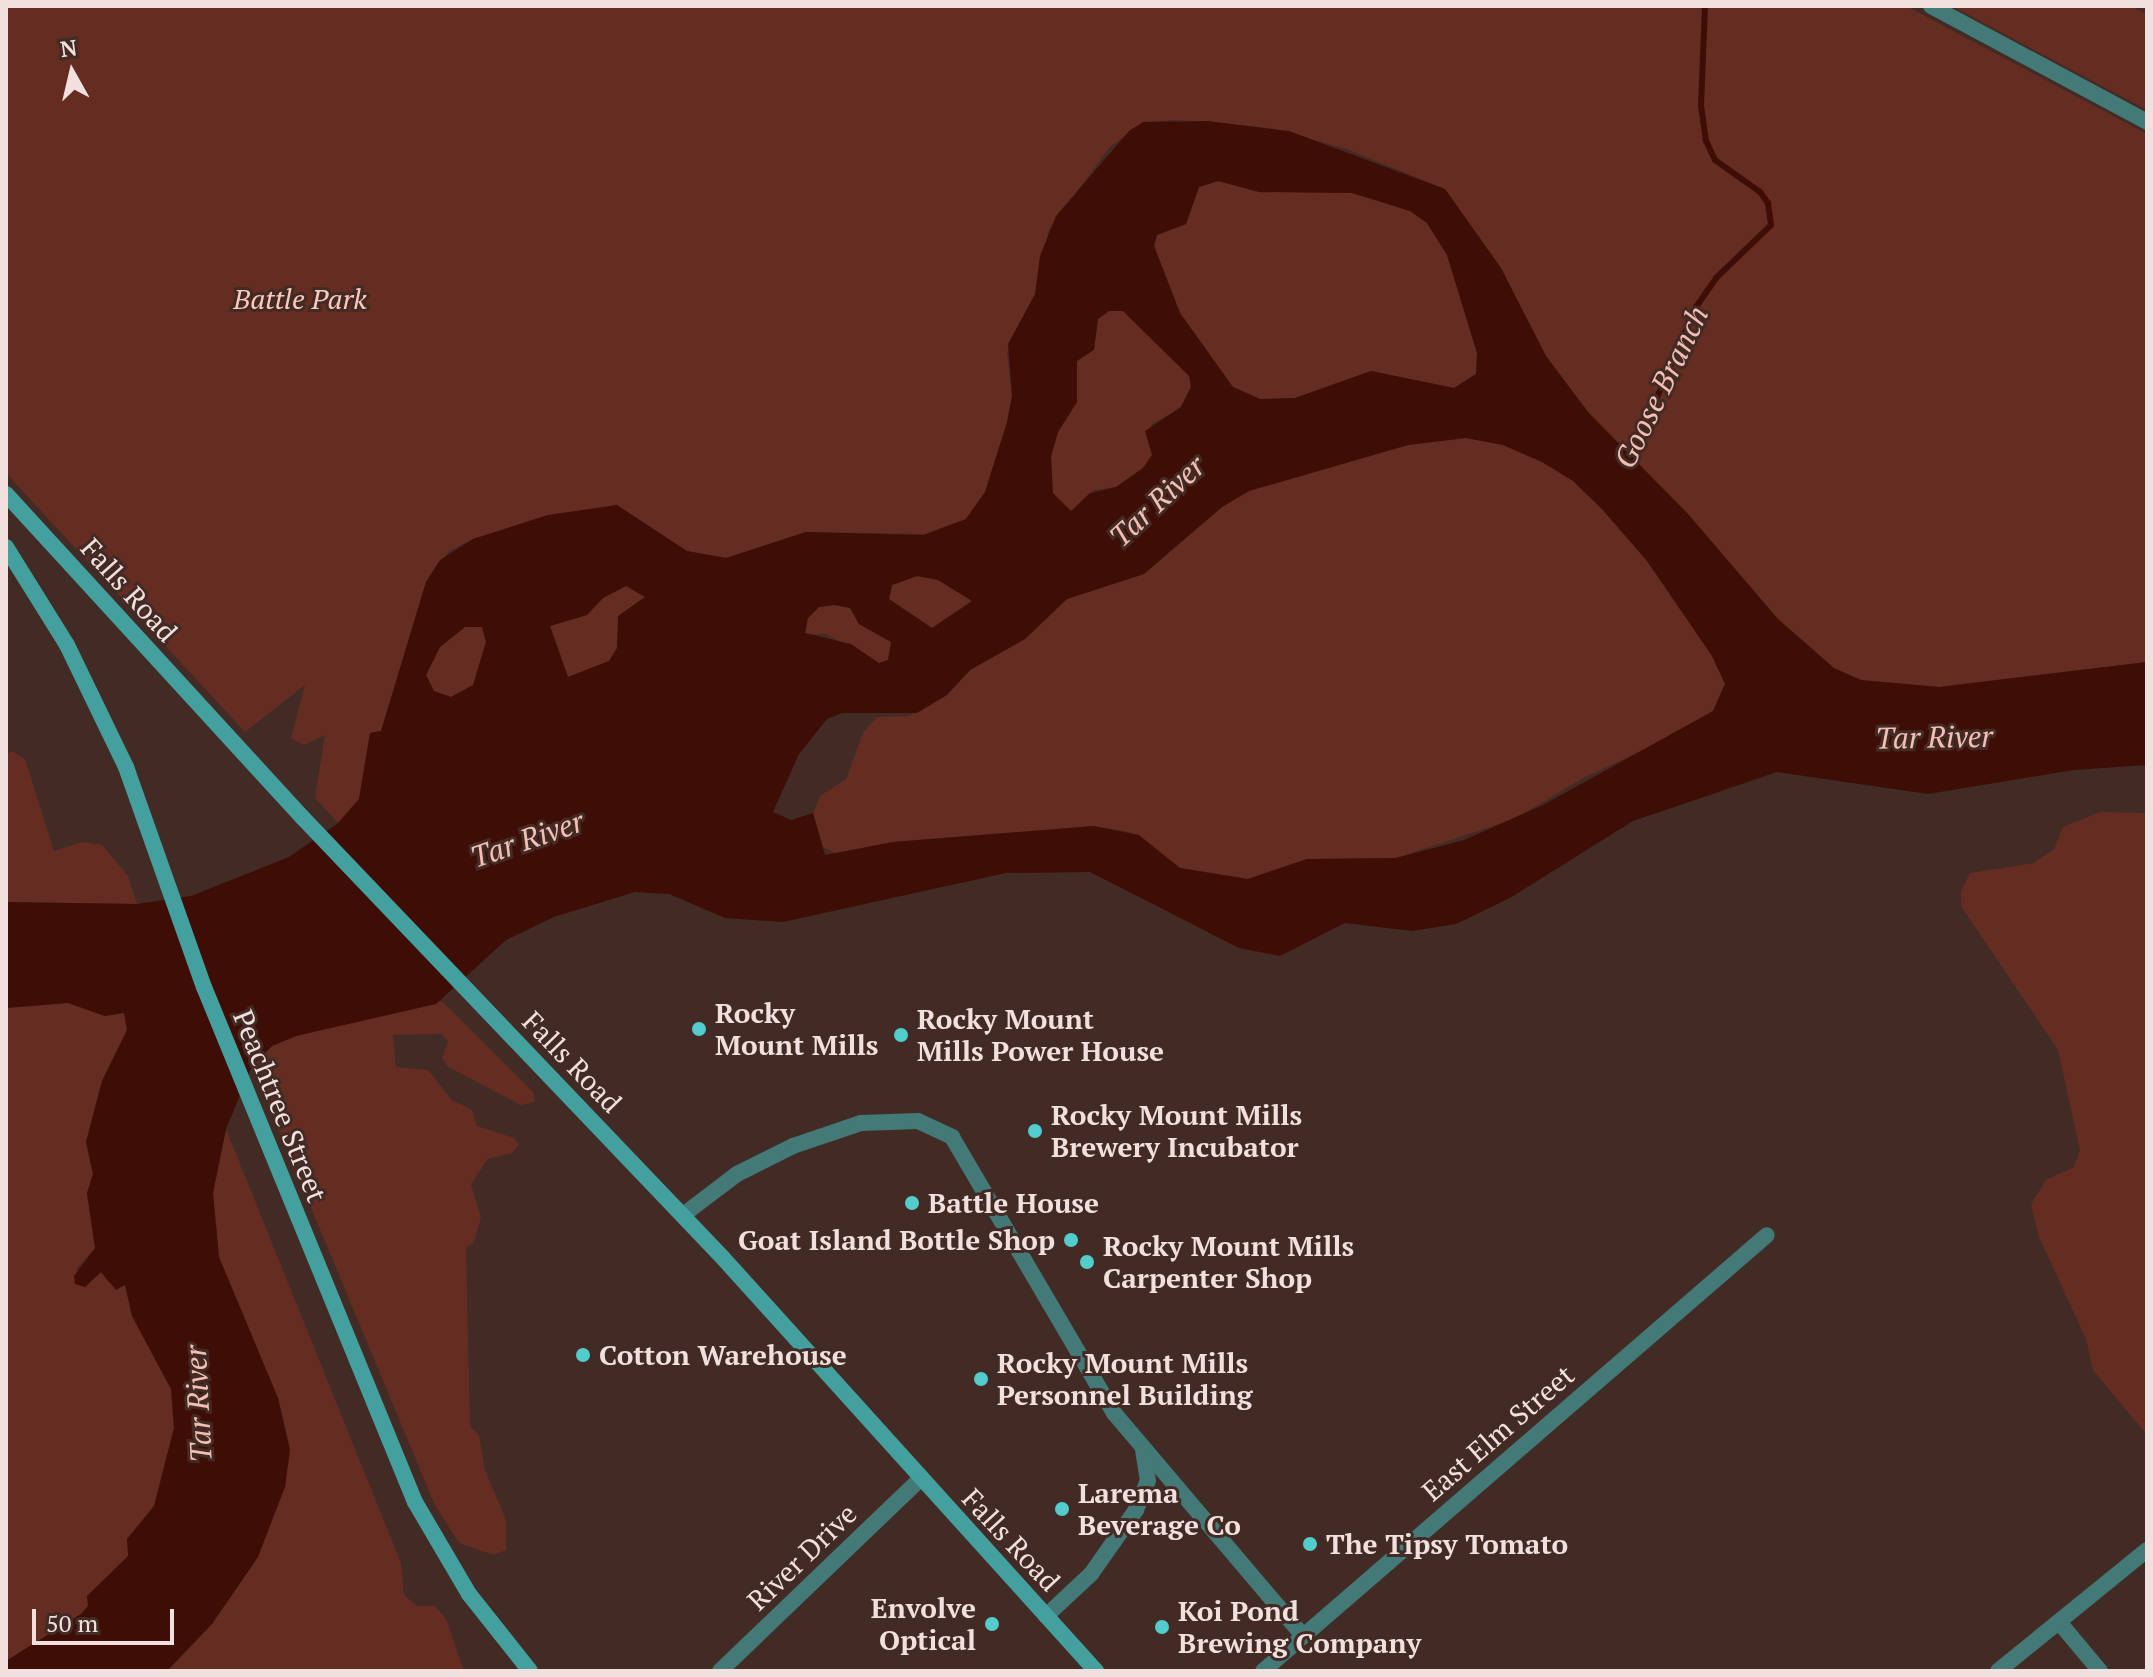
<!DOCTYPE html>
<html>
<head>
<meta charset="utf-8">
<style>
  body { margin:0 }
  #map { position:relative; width:2153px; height:1677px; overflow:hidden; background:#422a25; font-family:"PT Serif",serif }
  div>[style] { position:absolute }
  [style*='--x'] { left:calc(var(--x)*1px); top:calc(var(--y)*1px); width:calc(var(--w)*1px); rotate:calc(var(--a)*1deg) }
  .green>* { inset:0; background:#652d22 }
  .water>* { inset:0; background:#3e0e06 }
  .stream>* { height:6px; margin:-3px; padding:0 3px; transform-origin:3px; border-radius:3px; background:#3e0e06 }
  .street>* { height:16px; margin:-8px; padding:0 8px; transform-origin:8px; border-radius:8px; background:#437977 }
  .secondary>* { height:16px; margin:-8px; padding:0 8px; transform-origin:8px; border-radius:8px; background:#44a09f }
  .dots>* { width:22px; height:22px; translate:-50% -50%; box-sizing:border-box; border:4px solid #422a25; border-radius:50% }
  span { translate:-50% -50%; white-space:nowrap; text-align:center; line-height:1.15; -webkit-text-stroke:6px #422a25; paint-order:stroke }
  .park-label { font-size:28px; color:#fec9bd; font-style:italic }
  .street-label { font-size:28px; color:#f1e0dd }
  .poi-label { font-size:28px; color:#f1e0dd; font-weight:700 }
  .left { translate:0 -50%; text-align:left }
  .right { translate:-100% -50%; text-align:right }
  .water-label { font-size:30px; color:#f3beb3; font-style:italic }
  .frame { position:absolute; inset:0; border:8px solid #f1e0dd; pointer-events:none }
  .north { position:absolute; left:32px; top:32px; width:80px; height:80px; -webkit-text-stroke:6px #422a25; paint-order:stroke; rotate:352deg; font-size:22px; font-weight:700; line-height:32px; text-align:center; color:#f1e0dd }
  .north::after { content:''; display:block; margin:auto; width:28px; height:36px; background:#f1e0dd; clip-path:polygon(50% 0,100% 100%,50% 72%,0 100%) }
  .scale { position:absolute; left:32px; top:1609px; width:142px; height:36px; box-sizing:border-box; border:4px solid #f1e0dd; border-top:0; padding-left:10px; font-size:24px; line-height:28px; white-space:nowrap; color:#f1e0dd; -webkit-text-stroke:6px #422a25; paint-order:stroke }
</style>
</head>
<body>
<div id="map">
  <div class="green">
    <i style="clip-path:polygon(6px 6px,1906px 6px,2147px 134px,2147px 662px,1939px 687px,1861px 680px,1834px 668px,1778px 619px,1588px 412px,1546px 356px,1501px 268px,1445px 189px,1347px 149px,1269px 128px,1181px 120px,1143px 122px,1110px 147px,1049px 229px,1035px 294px,1007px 352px,1012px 396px,1007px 423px,985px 492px,966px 519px,930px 534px,806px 532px,726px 558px,687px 551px,617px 506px,548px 515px,473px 539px,449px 551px,426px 582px,381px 731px,370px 733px,359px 799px,338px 823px,315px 798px,325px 735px,304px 745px,291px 738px,305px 685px,245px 732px,6px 473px)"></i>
    <i style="clip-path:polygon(1952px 6px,2131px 6px,2147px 14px,2147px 110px)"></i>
    <i style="clip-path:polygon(1218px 181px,1259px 192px,1352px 193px,1410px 211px,1427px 223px,1447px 255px,1477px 353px,1476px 374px,1454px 388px,1371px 371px,1295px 398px,1260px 399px,1233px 387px,1180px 313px,1154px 245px,1157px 235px,1186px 224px,1199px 187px)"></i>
    <i style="clip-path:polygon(1109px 311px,1123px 311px,1190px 376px,1191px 386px,1181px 407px,1151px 425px,1152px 455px,1143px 468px,1116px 487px,1094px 490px,1071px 511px,1052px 493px,1051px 457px,1058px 432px,1077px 402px,1077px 361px,1094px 349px,1098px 319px)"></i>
    <i style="clip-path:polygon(1466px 438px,1503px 445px,1542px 462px,1573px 481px,1602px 509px,1647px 561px,1712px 656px,1725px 683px,1713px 711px,1686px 730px,1585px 777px,1514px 819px,1396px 858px,1307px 859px,1248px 879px,1180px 868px,1130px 832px,1094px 826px,893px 842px,837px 854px,823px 847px,813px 813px,820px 796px,846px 779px,863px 733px,877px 717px,909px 716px,947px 695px,970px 670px,1025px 639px,1067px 599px,1144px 574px,1222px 507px,1249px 491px,1408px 445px)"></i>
    <i style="clip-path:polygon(917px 576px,938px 580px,972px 601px,932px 628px,889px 599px,892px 585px)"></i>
    <i style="clip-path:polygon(626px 586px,645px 597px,619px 616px,617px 648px,609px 661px,568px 677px,550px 626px,587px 615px,603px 598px)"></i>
    <i style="clip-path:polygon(834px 605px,850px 608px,859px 624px,891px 642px,888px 660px,879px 663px,826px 634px,805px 634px,808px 618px,819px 607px)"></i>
    <i style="clip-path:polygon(465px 627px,482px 627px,486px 642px,473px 685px,451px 697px,434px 691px,426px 675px,440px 647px)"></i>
    <i style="clip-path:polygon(11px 751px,25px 759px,54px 851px,82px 842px,102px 845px,128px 876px,137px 904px,6px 902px,6px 756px)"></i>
    <i style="clip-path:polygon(2100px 812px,2147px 813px,2147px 1435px,2093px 1370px,2086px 1339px,2039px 1237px,2031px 1204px,2046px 1180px,2074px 1167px,2080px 1150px,2058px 1050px,1961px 906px,1961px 891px,1970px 873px,2034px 863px,2054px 849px,2063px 827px)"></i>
    <i style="clip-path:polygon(442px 1001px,534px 1093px,534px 1102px,521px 1105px,448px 1067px,442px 1058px,448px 1042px,442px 1034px,393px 1035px,396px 1067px,428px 1070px,452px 1100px,472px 1110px,477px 1126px,514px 1138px,519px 1145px,512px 1153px,488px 1159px,471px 1184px,481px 1218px,473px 1244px,466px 1247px,470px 1426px,479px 1435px,485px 1470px,506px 1520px,506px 1550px,494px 1555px,459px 1543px,434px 1503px,252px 1066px,272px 1046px,296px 1036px)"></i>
    <i style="clip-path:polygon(68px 1003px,105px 1016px,124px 1013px,127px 1030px,102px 1081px,86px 1142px,93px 1174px,87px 1194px,95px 1248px,77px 1268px,85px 1287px,101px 1272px,108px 1282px,125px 1284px,132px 1316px,171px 1389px,174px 1428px,154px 1506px,127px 1539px,129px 1555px,81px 1614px,6px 1661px,6px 1008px)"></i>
    <i style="clip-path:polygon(226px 1129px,401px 1563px,404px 1595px,417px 1606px,435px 1606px,446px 1619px,464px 1671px,167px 1671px,212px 1624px,285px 1487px,290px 1450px,278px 1398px,219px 1257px,213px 1193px)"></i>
  </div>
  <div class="water">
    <i style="clip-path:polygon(evenodd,1208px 121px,1289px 131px,1445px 189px,1501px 268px,1546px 356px,1588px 412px,1689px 515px,1778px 619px,1834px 668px,1861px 680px,1939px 687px,2147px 662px,2147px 765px,2074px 770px,1928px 794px,1777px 772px,1633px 821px,1510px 898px,1456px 924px,1412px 931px,1345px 923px,1280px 956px,1239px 948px,1090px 872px,1006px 873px,783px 922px,725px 918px,669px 894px,635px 892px,554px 917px,506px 940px,436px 1004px,296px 1036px,272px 1046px,252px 1066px,226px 1129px,213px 1193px,219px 1257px,278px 1398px,290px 1450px,285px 1487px,258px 1557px,212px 1624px,167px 1671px,6px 1671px,6px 1661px,81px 1614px,88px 1606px,87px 1596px,128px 1556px,127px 1539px,154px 1506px,174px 1428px,171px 1389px,132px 1316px,125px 1285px,116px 1290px,101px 1272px,85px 1287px,75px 1284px,74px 1276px,95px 1248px,87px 1193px,93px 1174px,86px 1142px,102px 1081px,127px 1030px,124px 1013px,105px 1016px,68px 1003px,6px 1008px,6px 902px,137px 904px,191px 896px,289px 857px,338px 823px,359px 799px,370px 733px,381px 731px,426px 582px,440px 560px,473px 539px,548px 515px,617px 505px,687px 551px,726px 558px,806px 532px,923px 535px,966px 519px,985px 492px,1007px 422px,1012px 396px,1008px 344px,1035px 294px,1040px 256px,1056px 216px,1129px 131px,1143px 122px,1208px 121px,1218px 181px,1259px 192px,1352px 193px,1410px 211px,1427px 223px,1447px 255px,1477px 353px,1476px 374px,1454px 388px,1371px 371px,1295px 398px,1260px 399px,1233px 387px,1180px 313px,1154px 246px,1157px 235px,1186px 224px,1199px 187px,1218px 181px,1208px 121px,1109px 311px,1123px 311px,1189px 376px,1191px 387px,1181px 407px,1145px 431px,1152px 455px,1143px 468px,1116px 487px,1090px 493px,1071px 511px,1053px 493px,1051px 456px,1058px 432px,1077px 402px,1077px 361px,1094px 350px,1098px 319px,1109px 311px,1208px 121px,1466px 438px,1503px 445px,1542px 462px,1573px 481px,1602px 509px,1647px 561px,1712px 656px,1725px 684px,1713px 711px,1543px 805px,1464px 840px,1396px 858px,1307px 859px,1248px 879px,1180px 868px,1139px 835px,1094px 826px,893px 842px,825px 855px,813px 813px,791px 820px,773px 812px,799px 754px,827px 719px,842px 713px,917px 713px,947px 695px,970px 670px,1025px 639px,1067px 599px,1144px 574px,1222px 507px,1249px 491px,1408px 445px,1466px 438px,1208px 121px,917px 576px,938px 580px,972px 601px,932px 628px,889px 599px,892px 585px,917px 576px,1208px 121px,626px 586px,645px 597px,618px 616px,617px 648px,609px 661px,568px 677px,550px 626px,587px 615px,603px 598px,626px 586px,1208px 121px,834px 605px,850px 608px,859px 624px,891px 642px,888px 660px,879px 663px,851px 644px,805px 633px,808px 618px,819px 607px,834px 605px,1208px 121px,465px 627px,482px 627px,486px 642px,473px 685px,451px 697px,434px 691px,426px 675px,440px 647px,465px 627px)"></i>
  </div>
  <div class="stream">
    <i style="--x:1629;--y:463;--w:170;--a:-66.8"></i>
    <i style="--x:1696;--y:307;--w:35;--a:-55"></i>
    <i style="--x:1716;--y:278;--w:76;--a:-43.9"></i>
    <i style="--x:1771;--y:225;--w:22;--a:-98"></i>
    <i style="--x:1768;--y:203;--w:14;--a:-126"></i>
    <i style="--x:1760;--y:192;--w:55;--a:-144.6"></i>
    <i style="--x:1715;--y:160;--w:21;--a:-115"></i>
    <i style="--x:1706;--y:141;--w:35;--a:-98"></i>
    <i style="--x:1701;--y:106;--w:100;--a:-87.7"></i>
  </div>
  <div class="street">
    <i style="--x:1931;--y:6;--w:245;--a:28.2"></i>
    <i style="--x:683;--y:1215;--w:68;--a:-37.2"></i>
    <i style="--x:737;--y:1174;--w:63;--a:-26.6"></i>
    <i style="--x:793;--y:1146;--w:72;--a:-18.7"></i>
    <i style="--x:861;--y:1123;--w:57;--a:-2"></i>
    <i style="--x:918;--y:1121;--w:38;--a:25"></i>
    <i style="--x:952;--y:1137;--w:320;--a:59.6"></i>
    <i style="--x:1114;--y:1413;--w:292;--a:49.7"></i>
    <i style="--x:1046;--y:1616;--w:62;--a:-43"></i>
    <i style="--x:1091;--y:1574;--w:78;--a:-54.9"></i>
    <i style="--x:1136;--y:1510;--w:31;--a:-68"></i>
    <i style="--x:1148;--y:1481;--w:31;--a:-99"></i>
    <i style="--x:2059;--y:1622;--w:64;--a:50.1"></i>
    <i style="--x:720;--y:1671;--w:276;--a:-43.8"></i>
    <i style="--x:1263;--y:1671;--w:666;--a:-40.86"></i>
    <i style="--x:1998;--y:1671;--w:192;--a:-39.1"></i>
  </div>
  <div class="secondary">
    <i style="--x:6;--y:494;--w:440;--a:47.5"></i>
    <i style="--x:303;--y:818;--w:608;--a:46.33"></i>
    <i style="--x:723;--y:1258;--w:557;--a:47.91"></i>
    <i style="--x:6;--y:547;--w:115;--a:58.1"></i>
    <i style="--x:67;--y:645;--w:136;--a:64.2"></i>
    <i style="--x:126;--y:767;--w:233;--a:70.5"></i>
    <i style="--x:204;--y:987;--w:557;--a:67.72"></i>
    <i style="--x:415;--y:1502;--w:107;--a:59.6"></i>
    <i style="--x:469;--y:1594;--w:98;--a:51.6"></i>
  </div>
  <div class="dots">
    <i style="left:699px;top:1029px;background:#53cdcb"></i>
    <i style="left:901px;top:1035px;background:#53cdcb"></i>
    <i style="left:1035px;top:1131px;background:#53cdcb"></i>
    <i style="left:912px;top:1203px;background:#53cdcb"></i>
    <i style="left:1071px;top:1240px;background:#53cdcb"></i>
    <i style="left:1087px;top:1262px;background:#53cdcb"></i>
    <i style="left:583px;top:1355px;background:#53cdcb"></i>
    <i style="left:981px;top:1379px;background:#53cdcb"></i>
    <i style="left:1062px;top:1509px;background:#53cdcb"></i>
    <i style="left:1310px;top:1544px;background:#53cdcb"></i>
    <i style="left:992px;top:1624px;background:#53cdcb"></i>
    <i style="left:1162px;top:1627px;background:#53cdcb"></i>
  </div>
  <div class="park-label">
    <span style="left:300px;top:299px">Battle Park</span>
  </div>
  <div class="street-label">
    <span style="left:129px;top:590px;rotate:48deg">Falls Road</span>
    <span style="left:572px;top:1062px;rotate:46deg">Falls Road</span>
    <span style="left:280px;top:1106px;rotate:68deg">Peachtree Street</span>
    <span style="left:1498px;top:1433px;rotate:-41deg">East Elm Street</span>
    <span style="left:1011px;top:1540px;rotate:47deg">Falls Road</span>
    <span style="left:802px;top:1557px;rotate:-44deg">River Drive</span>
  </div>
  <div class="poi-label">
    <span class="left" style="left:715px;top:1029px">Rocky<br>Mount Mills</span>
    <span class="left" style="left:917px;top:1035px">Rocky Mount<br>Mills Power House</span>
    <span class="left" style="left:1051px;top:1131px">Rocky Mount Mills<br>Brewery Incubator</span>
    <span class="left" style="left:928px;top:1203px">Battle House</span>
    <span class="right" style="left:1055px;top:1240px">Goat Island Bottle Shop</span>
    <span class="left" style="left:1103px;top:1262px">Rocky Mount Mills<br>Carpenter Shop</span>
    <span class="left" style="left:599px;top:1355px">Cotton Warehouse</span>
    <span class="left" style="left:997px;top:1379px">Rocky Mount Mills<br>Personnel Building</span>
    <span class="left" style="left:1078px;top:1509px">Larema<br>Beverage Co</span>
    <span class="left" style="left:1326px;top:1544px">The Tipsy Tomato</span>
    <span class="right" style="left:976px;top:1624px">Envolve<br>Optical</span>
    <span class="left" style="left:1178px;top:1627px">Koi Pond<br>Brewing Company</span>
  </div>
  <div class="water-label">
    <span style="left:1661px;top:387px;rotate:-64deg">Goose Branch</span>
    <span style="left:1157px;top:501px;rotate:-43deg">Tar River</span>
    <span style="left:1934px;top:737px;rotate:-1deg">Tar River</span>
    <span style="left:527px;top:839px;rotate:-19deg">Tar River</span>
    <span style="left:198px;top:1404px;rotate:-93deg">Tar River</span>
  </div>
  <div class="frame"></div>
  <div class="north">N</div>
  <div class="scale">50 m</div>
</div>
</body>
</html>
